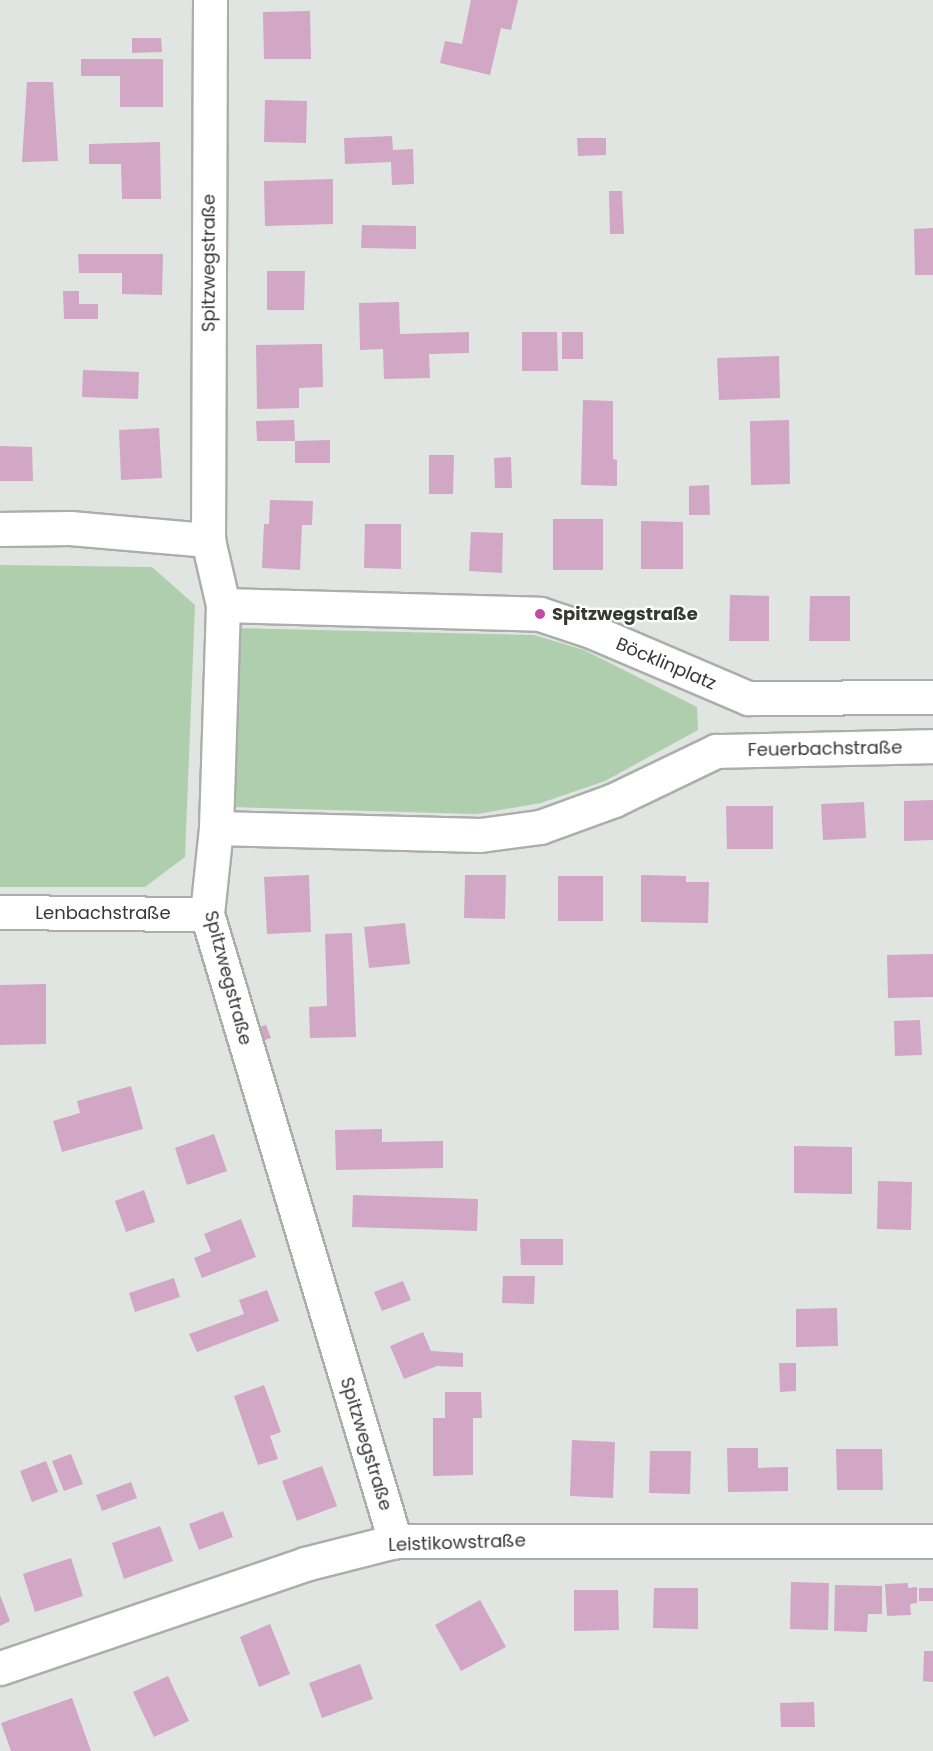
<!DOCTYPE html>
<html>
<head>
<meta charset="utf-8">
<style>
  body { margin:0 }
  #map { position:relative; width:933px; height:1751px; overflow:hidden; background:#e1e5e1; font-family:Poppins,sans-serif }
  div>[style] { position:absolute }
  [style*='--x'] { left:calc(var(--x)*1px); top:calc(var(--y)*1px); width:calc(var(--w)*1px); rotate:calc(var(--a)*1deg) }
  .green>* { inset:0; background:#aeceae }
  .building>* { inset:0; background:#d1a7c5 }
  .roads { filter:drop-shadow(2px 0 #abaeab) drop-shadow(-2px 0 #abaeab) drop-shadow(0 2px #abaeab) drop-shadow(0 -2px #abaeab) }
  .street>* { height:33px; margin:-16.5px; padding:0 16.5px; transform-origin:16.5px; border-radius:16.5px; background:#fff }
  .dots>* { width:16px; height:16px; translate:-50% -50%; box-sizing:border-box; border:3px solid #fff; border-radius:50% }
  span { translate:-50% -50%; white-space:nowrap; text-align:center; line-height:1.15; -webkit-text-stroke:4.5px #fff; paint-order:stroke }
  .street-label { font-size:18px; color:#363836 }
  .poi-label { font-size:18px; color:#363836; font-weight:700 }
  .left { translate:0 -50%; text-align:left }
</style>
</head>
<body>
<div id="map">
  <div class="green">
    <i style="clip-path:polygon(0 565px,152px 567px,195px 605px,185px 857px,145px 887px,0 887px)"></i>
    <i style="clip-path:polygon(229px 628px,534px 635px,584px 650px,697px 707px,698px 730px,605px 781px,541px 803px,477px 814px,230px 807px)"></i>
  </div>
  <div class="building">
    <i style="clip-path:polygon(471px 0,518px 0,511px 30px,501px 28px,490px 75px,440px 63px,445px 41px,462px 44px)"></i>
    <i style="clip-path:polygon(310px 11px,311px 59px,264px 59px,263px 12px)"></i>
    <i style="clip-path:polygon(132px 38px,161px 38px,162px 52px,132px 53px)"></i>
    <i style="clip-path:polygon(81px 59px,163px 59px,163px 107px,120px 107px,120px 76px,81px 76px)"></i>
    <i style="clip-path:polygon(27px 82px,53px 82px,58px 161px,22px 162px)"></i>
    <i style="clip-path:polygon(265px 100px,307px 101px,306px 143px,264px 142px)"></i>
    <i style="clip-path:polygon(392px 136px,393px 150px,413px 149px,414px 184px,392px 185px,391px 162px,345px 164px,344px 138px)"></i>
    <i style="clip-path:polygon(577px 138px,606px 138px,606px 155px,578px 156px)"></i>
    <i style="clip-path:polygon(160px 142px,161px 199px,122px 199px,121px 164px,89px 164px,89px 144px)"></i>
    <i style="clip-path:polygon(333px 179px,333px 224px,265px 226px,264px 181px)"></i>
    <i style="clip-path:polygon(609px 191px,622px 191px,624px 234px,610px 234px)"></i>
    <i style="clip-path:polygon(362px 225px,416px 226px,416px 249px,361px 248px)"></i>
    <i style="clip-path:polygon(933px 228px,933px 275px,915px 275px,914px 229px)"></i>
    <i style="clip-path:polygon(78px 254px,163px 254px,162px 295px,122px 294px,122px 273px,79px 273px)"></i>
    <i style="clip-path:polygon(267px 271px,305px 271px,304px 310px,267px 310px)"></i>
    <i style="clip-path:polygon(63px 291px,79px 291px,79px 304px,98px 304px,98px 319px,64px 319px)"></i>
    <i style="clip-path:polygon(399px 302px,400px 334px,469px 332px,469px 353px,429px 354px,430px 378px,384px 379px,383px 349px,360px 350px,359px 303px)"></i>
    <i style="clip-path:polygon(522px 332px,557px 332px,558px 371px,522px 371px)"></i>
    <i style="clip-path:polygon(562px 332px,583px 332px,583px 359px,562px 359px)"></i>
    <i style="clip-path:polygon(322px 344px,323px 387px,299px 388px,299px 408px,257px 409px,256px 345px)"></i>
    <i style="clip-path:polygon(779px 356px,780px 398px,719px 400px,717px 358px)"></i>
    <i style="clip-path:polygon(83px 370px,139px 372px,138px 399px,82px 397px)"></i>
    <i style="clip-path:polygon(583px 400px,613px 401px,613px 459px,617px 460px,617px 486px,581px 485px)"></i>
    <i style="clip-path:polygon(294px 420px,295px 441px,330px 440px,330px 463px,295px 463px,295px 441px,257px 441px,256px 421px)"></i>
    <i style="clip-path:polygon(789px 420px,790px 484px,751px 485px,750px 421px)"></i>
    <i style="clip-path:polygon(159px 428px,162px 478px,121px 480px,119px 430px)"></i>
    <i style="clip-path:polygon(0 446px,32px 447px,33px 481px,0 481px)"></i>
    <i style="clip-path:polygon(429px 455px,454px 455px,453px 494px,429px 494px)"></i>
    <i style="clip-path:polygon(511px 457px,512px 488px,495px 488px,494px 458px)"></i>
    <i style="clip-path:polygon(709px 485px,710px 515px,689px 515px,689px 486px)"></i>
    <i style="clip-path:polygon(270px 500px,313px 501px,312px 525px,302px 525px,300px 570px,262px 568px,264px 524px,269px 524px)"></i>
    <i style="clip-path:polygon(553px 519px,603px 519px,603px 570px,553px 570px)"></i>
    <i style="clip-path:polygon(641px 521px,683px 522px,683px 569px,641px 569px)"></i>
    <i style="clip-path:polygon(365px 524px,401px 524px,401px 569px,364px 568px)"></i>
    <i style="clip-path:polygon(471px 532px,503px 533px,502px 573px,469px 571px)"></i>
    <i style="clip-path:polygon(730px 595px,769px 596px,769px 641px,729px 641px)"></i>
    <i style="clip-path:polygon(810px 596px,850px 596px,850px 641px,809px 641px)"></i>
    <i style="clip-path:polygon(933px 800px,933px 840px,904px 841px,904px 801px)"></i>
    <i style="clip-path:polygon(864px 802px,866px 838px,823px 840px,821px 804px)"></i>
    <i style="clip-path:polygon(726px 806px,773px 806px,773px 849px,727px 849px)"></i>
    <i style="clip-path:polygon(309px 875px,311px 932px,267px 934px,264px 877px)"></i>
    <i style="clip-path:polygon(465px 875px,506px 875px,505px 919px,464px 918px)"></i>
    <i style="clip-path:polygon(641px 875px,686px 876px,686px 882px,709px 882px,708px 923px,641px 922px)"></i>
    <i style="clip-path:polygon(558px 876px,603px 876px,603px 921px,558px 921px)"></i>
    <i style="clip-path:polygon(405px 923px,410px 964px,369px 968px,364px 927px)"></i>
    <i style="clip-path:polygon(352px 933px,356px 1037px,310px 1038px,309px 1007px,327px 1006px,325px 934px)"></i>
    <i style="clip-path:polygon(933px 954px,933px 997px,888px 998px,887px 955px)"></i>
    <i style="clip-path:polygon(46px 984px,46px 1044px,0 1045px,0 985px)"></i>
    <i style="clip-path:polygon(920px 1020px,922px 1055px,895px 1056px,894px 1021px)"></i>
    <i style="clip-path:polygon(266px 1025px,271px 1038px,261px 1041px,257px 1028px)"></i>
    <i style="clip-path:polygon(131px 1086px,143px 1129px,62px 1152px,53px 1121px,80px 1113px,77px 1101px)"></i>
    <i style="clip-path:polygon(382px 1129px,382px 1142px,443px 1141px,443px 1168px,336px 1170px,335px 1130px)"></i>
    <i style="clip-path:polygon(214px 1134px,227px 1171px,187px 1185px,175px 1148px)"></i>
    <i style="clip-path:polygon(794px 1146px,852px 1147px,852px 1194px,794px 1193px)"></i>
    <i style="clip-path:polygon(878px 1181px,912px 1182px,911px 1230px,877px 1229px)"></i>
    <i style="clip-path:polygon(144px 1190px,155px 1222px,126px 1232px,115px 1201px)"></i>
    <i style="clip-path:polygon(353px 1195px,478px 1199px,477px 1231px,352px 1227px)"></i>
    <i style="clip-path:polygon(241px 1219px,256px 1257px,202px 1278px,194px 1258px,211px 1251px,204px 1234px)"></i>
    <i style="clip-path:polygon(520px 1239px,563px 1239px,563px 1265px,521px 1265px)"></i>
    <i style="clip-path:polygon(503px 1276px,535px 1276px,534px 1304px,502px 1303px)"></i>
    <i style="clip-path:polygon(174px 1278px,180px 1297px,135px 1312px,129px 1293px)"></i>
    <i style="clip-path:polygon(403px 1281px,411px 1300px,382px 1311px,374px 1292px)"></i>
    <i style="clip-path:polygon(267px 1290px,279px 1321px,197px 1352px,189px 1334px,244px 1314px,239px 1300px)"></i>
    <i style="clip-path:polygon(837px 1308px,838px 1346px,796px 1347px,796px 1309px)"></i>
    <i style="clip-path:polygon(423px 1332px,431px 1351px,463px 1353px,463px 1367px,437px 1366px,404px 1379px,390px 1346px)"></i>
    <i style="clip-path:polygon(779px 1363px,796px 1363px,796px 1391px,780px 1392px)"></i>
    <i style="clip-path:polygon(264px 1385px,281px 1432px,270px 1436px,278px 1459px,258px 1465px,234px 1396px)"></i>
    <i style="clip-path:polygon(445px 1392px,481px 1392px,482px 1418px,473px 1418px,473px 1475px,433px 1476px,433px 1418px,445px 1418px)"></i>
    <i style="clip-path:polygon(572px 1440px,615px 1442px,613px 1498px,570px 1496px)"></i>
    <i style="clip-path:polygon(727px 1448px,758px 1448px,758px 1468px,788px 1467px,788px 1491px,728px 1492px)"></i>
    <i style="clip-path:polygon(836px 1449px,882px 1449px,883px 1490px,837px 1490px)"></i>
    <i style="clip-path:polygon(650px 1451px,691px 1451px,690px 1494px,649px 1493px)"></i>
    <i style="clip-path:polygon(71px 1454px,83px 1484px,64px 1491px,52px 1461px)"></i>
    <i style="clip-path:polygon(46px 1461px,58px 1492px,32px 1502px,20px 1471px)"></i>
    <i style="clip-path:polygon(322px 1466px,337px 1506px,297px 1521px,282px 1481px)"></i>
    <i style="clip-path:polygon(131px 1482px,137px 1498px,102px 1511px,96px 1495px)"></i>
    <i style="clip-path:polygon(223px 1511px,233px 1537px,199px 1550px,189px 1524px)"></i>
    <i style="clip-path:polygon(160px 1526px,173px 1561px,124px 1579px,112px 1543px)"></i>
    <i style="clip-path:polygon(71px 1558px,83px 1596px,35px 1612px,23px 1574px)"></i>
    <i style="clip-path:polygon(791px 1582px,829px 1583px,828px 1630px,790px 1629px)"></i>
    <i style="clip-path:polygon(908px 1583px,908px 1588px,917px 1587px,917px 1603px,910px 1604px,911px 1615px,887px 1616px,885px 1584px)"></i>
    <i style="clip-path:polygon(835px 1585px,882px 1586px,882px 1614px,868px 1614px,867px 1632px,834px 1631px)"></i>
    <i style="clip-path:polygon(654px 1588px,698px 1588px,698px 1629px,653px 1628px)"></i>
    <i style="clip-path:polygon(919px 1588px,933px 1588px,933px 1601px,919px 1601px)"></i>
    <i style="clip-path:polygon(574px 1590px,618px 1590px,619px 1630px,574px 1631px)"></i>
    <i style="clip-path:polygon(0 1595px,10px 1621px,0 1626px)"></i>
    <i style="clip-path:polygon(480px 1600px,506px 1647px,461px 1671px,435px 1625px)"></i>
    <i style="clip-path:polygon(270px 1624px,290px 1674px,259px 1687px,240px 1637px)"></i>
    <i style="clip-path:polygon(924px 1651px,933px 1651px,933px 1682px,923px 1681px)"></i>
    <i style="clip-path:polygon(360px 1664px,373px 1699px,322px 1718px,309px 1683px)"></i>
    <i style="clip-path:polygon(168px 1676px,189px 1721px,154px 1737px,133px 1692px)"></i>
    <i style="clip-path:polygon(72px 1698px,91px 1751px,11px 1751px,1px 1723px)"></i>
    <i style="clip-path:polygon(814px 1702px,815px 1727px,781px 1727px,780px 1703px)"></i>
  </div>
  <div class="roads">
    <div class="street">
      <i style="--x:210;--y:0;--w:540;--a:90.21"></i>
      <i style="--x:208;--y:540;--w:67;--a:77"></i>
      <i style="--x:223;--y:605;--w:223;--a:91.8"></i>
      <i style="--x:216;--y:828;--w:86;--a:96"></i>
      <i style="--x:207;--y:914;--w:655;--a:73.31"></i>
      <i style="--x:0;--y:529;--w:70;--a:-0.8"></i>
      <i style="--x:70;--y:528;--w:139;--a:5"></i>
      <i style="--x:223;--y:605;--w:317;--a:1.6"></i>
      <i style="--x:540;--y:614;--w:54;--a:18.4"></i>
      <i style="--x:591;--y:631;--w:171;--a:23.1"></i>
      <i style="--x:748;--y:698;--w:185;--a:-0.3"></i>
      <i style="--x:216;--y:828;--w:264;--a:1.5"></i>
      <i style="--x:480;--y:835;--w:61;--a:-7.6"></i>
      <i style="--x:540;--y:827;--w:79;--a:-20"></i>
      <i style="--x:614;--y:800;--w:113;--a:-25.7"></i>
      <i style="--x:716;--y:751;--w:217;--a:-1.3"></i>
      <i style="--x:0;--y:912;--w:207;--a:0.6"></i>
      <i style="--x:0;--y:1668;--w:322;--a:-18.8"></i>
      <i style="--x:305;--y:1564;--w:93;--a:-14.3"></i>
      <i style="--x:395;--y:1541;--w:538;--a:0"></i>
    </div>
  </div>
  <div class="dots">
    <i style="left:540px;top:614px;background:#bf4ca6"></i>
  </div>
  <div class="street-label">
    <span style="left:209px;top:263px;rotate:-90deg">Spitzwegstraße</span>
    <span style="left:666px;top:664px;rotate:23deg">Böcklinplatz</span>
    <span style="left:825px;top:749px;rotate:-1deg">Feuerbachstraße</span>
    <span style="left:103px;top:913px">Lenbachstraße</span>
    <span style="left:228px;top:978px;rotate:75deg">Spitzwegstraße</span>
    <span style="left:366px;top:1444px;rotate:73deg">Spitzwegstraße</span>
    <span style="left:457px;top:1543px;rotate:-2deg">Leistikowstraße</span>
  </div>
  <div class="poi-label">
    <span class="left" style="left:552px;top:614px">Spitzwegstraße</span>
  </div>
</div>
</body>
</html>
